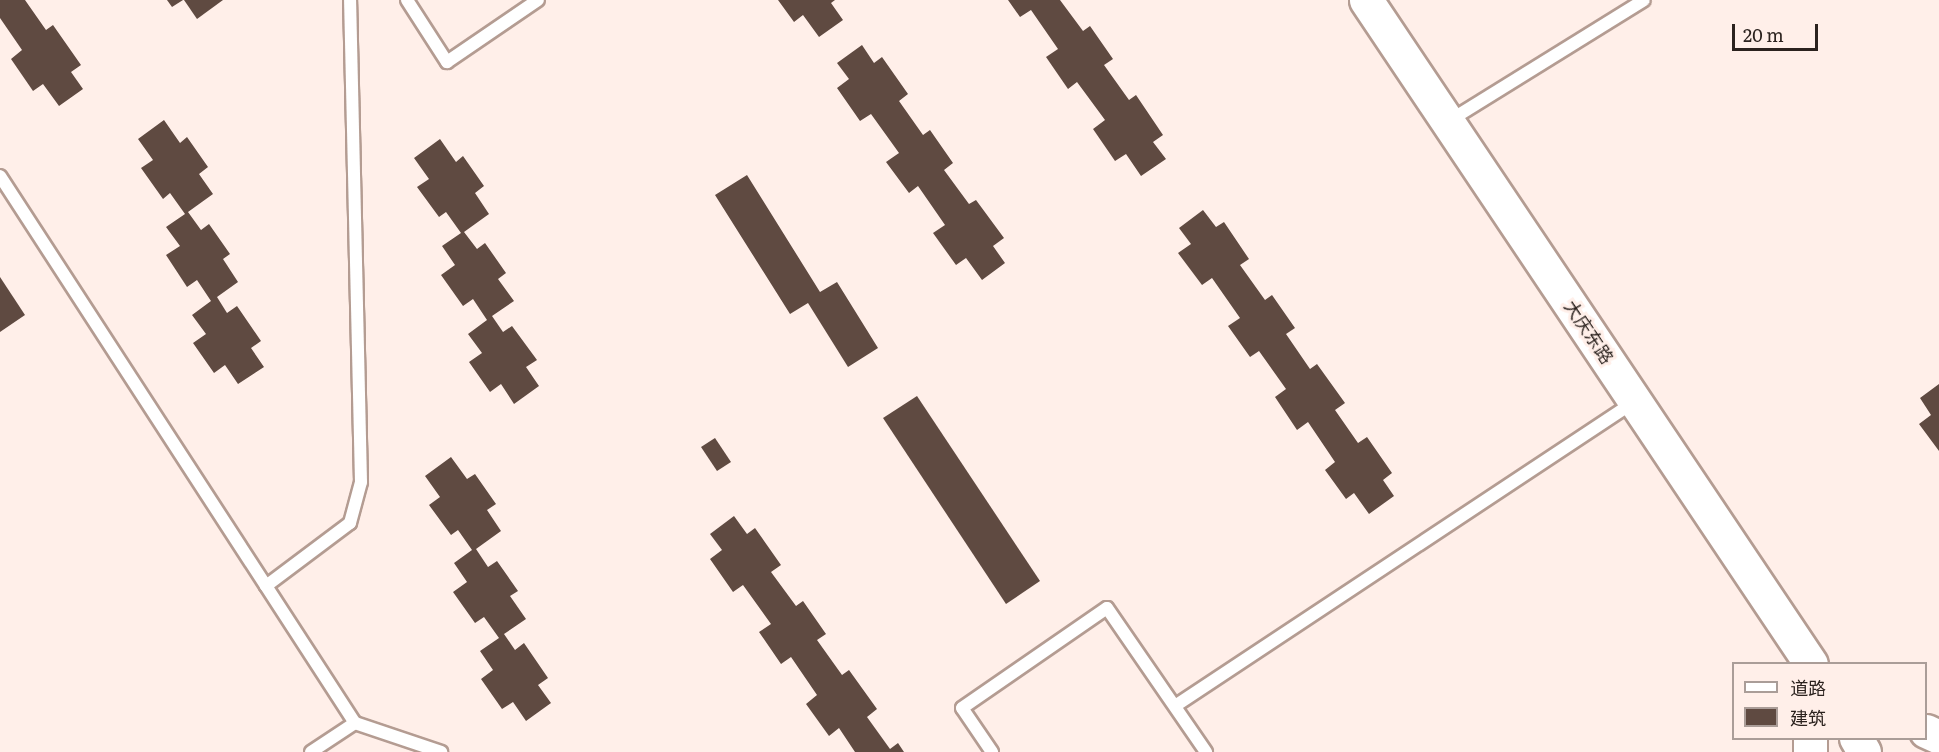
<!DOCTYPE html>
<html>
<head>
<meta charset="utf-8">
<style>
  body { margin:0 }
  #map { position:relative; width:1939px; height:752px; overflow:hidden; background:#ffefe9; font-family:Literata,"Noto Sans SC",serif }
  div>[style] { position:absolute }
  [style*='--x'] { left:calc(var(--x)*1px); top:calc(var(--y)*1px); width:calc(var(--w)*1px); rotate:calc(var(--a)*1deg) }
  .building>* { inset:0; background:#5f4a41 }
  .roads { filter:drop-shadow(2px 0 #b49c92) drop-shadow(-2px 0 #b49c92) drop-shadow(0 2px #b49c92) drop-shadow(0 -2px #b49c92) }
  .lane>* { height:12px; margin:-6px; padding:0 6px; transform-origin:6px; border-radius:6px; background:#fff }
  .secondary>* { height:33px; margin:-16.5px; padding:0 16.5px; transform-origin:16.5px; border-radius:16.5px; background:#fff }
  span { translate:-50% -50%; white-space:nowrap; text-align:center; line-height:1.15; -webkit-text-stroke:6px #ffefe9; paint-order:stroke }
  .street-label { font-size:18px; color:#2b221e }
  .legend { position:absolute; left:1732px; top:662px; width:195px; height:78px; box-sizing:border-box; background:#ffefe9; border:2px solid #aa9d98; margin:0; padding:8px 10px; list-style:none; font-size:18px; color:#2b221e }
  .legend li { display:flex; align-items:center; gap:12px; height:30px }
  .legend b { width:30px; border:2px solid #aa9d98 }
  .scale { position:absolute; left:1732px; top:24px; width:86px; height:27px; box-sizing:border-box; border:3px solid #2b221e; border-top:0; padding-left:8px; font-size:18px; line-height:21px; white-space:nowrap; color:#2b221e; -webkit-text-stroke:4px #ffefe9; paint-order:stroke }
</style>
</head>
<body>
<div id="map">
  <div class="building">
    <i style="clip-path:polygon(0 0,25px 0,46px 30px,53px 25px,81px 65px,71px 72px,83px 89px,59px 106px,43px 84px,33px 91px,11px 59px,22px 50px,0 18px)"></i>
    <i style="clip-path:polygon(167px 0,183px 0,172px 7px)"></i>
    <i style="clip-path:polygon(184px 0,223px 0,197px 19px)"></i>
    <i style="clip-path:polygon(778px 0,835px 0,831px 3px,843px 20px,819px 37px,803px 15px,794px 22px)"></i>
    <i style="clip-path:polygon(1008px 0,1060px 0,1083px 31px,1090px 26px,1113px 59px,1104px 65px,1129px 100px,1136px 95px,1163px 135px,1153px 142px,1166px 159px,1141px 176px,1126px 154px,1115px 161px,1093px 129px,1105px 120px,1077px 82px,1068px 89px,1046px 57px,1058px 49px,1031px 10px,1020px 17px)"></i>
    <i style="clip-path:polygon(862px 45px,874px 63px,882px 57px,908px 94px,899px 101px,923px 135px,930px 130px,953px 163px,944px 170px,969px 204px,976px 200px,1004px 238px,993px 246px,1005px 263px,982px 280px,966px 258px,956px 265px,933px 233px,945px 225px,918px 186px,909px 193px,886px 162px,899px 153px,871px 114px,860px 121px,837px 88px,849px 79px,837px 63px)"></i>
    <i style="clip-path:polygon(164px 120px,180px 143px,187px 137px,208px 167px,199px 174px,213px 194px,188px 212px,201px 230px,209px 224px,230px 254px,223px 259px,238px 282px,217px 297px,227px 313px,237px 306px,261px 341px,251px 348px,264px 367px,238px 384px,225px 365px,214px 373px,193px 343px,206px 334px,192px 315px,211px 301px,197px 280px,187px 287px,166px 255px,180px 246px,166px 227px,185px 214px,170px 193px,163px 199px,141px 168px,153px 160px,138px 139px)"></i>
    <i style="clip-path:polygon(440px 139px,456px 162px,463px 156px,484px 186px,475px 193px,489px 214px,464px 232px,477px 249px,485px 243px,506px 273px,498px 279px,514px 301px,492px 316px,503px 332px,512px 326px,537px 360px,526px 367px,539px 386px,514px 404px,501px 384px,490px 392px,469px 362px,482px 353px,468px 334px,487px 320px,473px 299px,463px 306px,441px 275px,455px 265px,442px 246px,461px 233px,446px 212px,439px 217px,417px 187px,429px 179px,414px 158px)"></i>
    <i style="clip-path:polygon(747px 175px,820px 292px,837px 282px,878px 348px,848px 367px,808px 303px,790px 314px,715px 195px)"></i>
    <i style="clip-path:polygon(1203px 210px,1216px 227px,1224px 222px,1249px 259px,1240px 265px,1265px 300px,1272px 295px,1295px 328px,1286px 334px,1310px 369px,1317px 364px,1345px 403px,1335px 410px,1358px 443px,1367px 437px,1392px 473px,1383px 480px,1394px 496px,1369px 514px,1354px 493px,1346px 499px,1325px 470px,1335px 462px,1308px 422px,1297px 430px,1275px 397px,1286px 389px,1259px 351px,1250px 357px,1228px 326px,1240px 318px,1212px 278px,1202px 285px,1178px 253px,1191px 244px,1179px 228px)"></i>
    <i style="clip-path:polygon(0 277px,25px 315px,0 332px)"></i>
    <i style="clip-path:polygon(1939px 384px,1939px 451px,1919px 424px,1931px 415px,1920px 398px)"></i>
    <i style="clip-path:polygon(917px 396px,1040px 581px,1006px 604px,883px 418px)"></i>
    <i style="clip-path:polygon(715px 438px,731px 462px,717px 471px,701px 447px)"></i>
    <i style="clip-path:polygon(451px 457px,467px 479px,475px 474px,496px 504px,487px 510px,501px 531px,476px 549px,488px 567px,497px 561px,518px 591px,510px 596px,526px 619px,504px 634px,515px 650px,524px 643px,548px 678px,538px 685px,551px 703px,526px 721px,513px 702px,502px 709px,481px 679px,493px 670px,480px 651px,499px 638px,484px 617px,475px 623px,453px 592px,467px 582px,454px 563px,472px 550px,458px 530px,451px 535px,429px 505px,440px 497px,425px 476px)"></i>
    <i style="clip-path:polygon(734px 516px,747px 534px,755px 528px,781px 565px,771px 572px,796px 606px,803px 601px,826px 634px,817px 640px,842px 675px,849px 670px,877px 709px,867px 717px,890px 749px,898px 743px,904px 752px,855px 752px,839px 728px,829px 736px,806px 704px,817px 695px,791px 657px,781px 664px,759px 632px,771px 624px,743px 585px,733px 592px,710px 559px,722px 550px,710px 534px)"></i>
  </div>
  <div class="roads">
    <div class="lane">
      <i style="--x:407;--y:0;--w:74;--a:57.2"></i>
      <i style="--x:447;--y:62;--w:110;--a:-34.3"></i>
      <i style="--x:1449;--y:121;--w:229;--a:-31.8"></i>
      <i style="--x:0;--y:176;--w:652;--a:57.02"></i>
      <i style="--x:355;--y:723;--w:91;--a:18.6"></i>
      <i style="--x:266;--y:586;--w:105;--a:-36.9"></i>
      <i style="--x:350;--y:523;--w:42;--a:-75"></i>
      <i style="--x:361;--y:482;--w:482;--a:-91.3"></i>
      <i style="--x:1175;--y:706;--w:551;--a:-33.52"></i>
      <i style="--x:311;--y:752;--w:53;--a:-33.4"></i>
      <i style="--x:992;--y:752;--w:53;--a:-124.3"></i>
      <i style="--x:962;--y:708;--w:176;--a:-34.6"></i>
      <i style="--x:1107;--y:608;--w:175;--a:55.5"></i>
    </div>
    <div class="secondary">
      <i style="--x:1366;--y:0;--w:799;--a:56.17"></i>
      <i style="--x:1926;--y:731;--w:14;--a:25"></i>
      <i style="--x:1810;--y:738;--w:14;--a:90"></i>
      <i style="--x:1856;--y:738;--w:16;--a:60"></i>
    </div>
  </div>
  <div class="street-label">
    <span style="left:1589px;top:332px;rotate:56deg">大庆东路</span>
  </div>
  <ul class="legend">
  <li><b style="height:8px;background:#fff"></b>道路</li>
  <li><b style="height:16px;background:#5f4a41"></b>建筑</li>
  </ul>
  <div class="scale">20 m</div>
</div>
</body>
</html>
